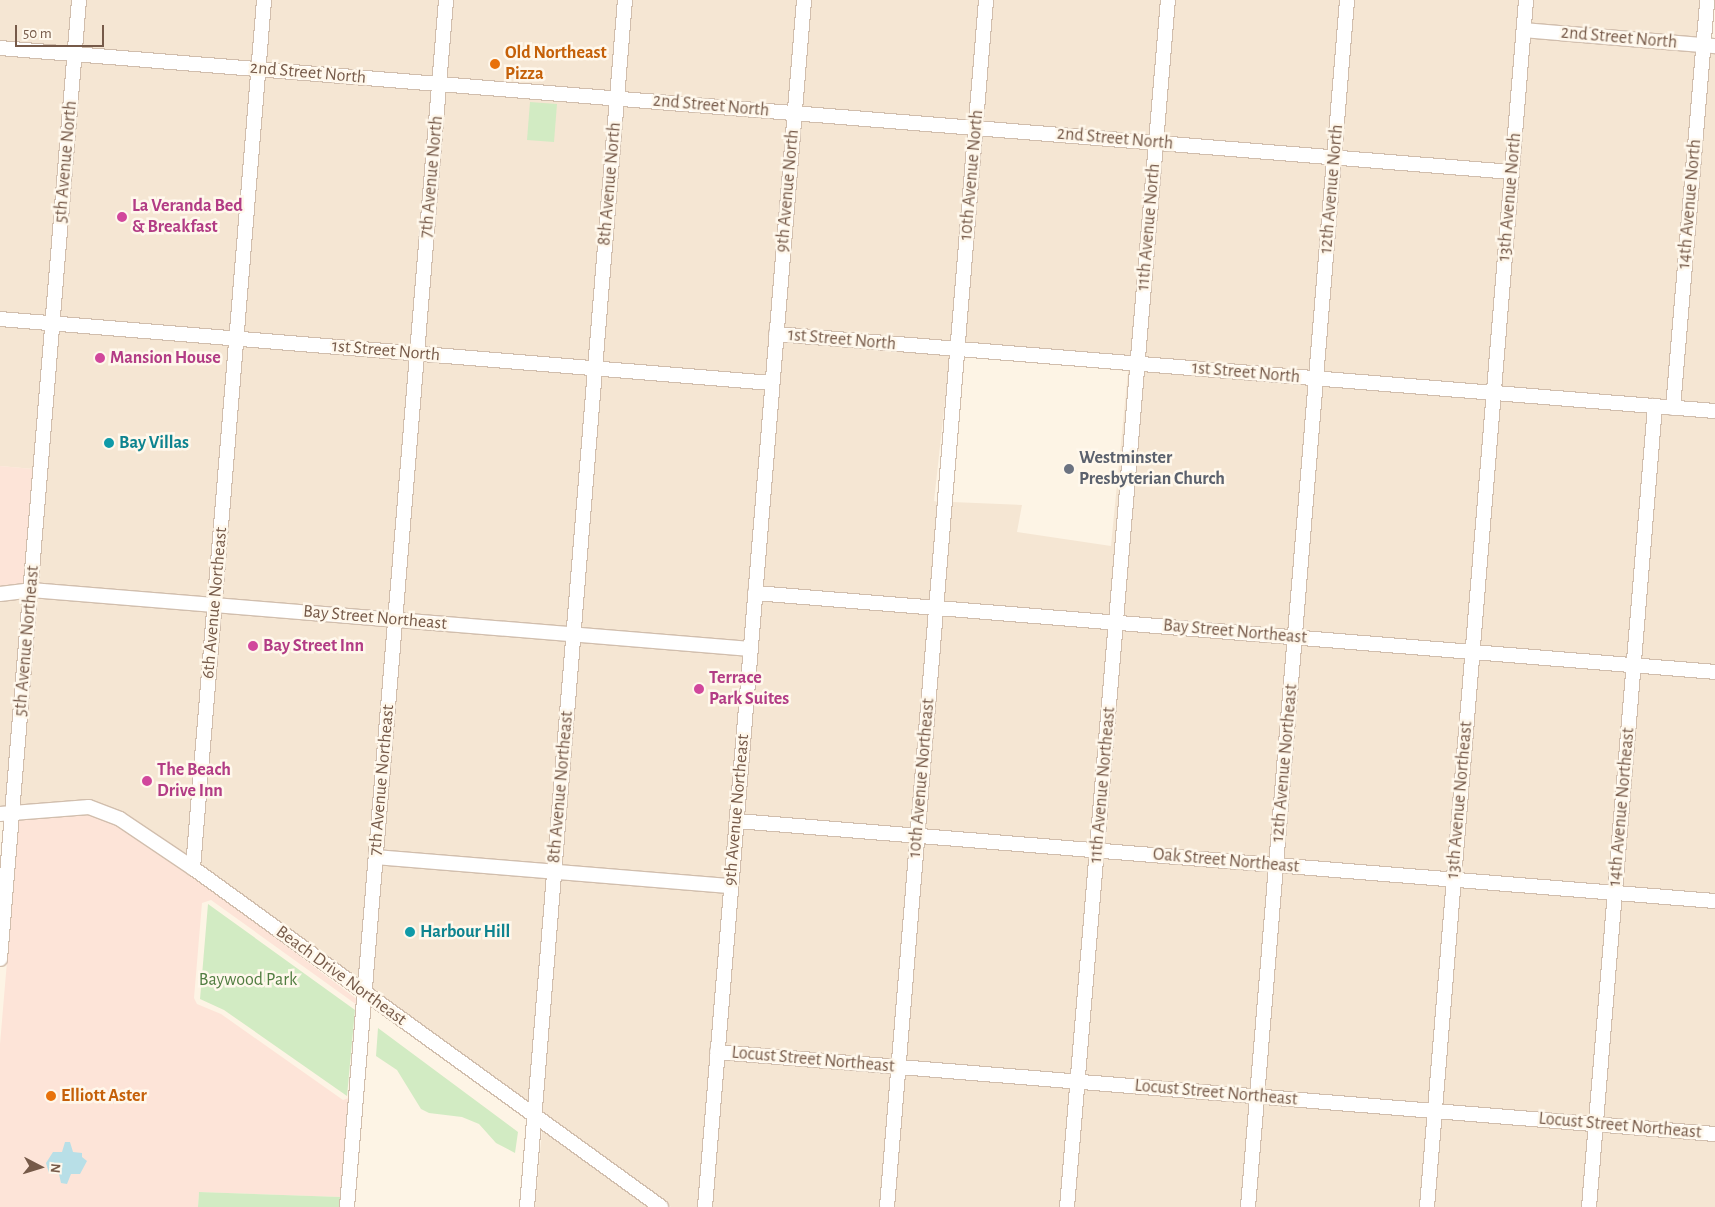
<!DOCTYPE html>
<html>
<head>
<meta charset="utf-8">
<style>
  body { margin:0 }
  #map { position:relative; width:1715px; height:1207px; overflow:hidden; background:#fdf4e5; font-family:"Alegreya Sans",sans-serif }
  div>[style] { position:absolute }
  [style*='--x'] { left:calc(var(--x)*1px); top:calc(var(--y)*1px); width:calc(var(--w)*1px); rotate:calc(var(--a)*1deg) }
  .residential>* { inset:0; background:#f5e6d3 }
  .commercial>* { inset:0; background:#fde4d8 }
  .green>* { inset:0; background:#d2ebc3 }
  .water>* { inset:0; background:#b8dfe7 }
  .roads { filter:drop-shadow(1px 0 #d1bead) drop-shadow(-1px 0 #d1bead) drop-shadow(0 1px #d1bead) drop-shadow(0 -1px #d1bead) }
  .minor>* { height:14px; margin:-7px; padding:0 7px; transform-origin:7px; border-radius:7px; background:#fff }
  .dots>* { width:14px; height:14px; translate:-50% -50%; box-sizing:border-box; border:2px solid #fff8ec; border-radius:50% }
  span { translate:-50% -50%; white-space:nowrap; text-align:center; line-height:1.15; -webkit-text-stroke:5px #fff8ec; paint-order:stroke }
  .street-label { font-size:18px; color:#765a49 }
  .food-label { font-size:18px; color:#c56008; font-weight:700 }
  .left { translate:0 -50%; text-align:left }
  .hotel-label { font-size:18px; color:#b23c85; font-weight:700 }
  .culture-label { font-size:18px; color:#0d838f; font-weight:700 }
  .worship-label { font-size:18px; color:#5b616d; font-weight:700 }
  .park-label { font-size:18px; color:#517d41 }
  .north { position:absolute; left:15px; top:1142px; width:50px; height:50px; -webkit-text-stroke:4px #fff8ec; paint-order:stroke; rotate:95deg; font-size:14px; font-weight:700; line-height:20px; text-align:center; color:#765a49 }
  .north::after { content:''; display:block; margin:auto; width:18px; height:22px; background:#765a49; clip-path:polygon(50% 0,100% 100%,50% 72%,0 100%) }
  .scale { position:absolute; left:15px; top:25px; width:89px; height:22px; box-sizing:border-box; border:2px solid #765a49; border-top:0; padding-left:6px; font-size:15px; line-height:18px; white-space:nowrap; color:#765a49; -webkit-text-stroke:4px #fff8ec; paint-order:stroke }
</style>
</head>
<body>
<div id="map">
  <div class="residential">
    <i style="clip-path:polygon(0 0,72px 0,68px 47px,0 42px)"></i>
    <i style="clip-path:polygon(86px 0,258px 0,252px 62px,82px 49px)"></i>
    <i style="clip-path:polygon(271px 0,439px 0,433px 77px,266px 64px)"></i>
    <i style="clip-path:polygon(453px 0,618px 0,611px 92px,447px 78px)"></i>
    <i style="clip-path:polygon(632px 0,797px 0,788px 106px,624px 93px)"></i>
    <i style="clip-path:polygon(811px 0,979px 0,969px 121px,802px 108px)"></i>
    <i style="clip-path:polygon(993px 0,1161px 0,1150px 136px,983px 122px)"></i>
    <i style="clip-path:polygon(1175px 0,1340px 0,1328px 151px,1163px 137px)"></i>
    <i style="clip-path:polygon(1354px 0,1519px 0,1506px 165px,1342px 152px)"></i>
    <i style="clip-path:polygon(1533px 0,1700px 0,1697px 38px,1531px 24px)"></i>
    <i style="clip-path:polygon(1530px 37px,1696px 50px,1667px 401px,1501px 388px)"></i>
    <i style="clip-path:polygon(1709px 51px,1715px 52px,1715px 405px,1681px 402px)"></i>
    <i style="clip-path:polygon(0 54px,67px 60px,46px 317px,0 313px)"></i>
    <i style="clip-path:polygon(81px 61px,251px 75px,230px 332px,60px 318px)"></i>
    <i style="clip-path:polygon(265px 76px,432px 90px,411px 347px,244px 333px)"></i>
    <i style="clip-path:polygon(446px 91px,610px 104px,589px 361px,425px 348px)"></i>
    <i style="clip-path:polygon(624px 105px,787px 119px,766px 376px,603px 362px)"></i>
    <i style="clip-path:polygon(801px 120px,968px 134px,951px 342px,784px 329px)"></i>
    <i style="clip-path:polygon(982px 135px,1148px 148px,1131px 357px,965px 344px)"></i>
    <i style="clip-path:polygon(1162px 149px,1327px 163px,1310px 372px,1145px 358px)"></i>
    <i style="clip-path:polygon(1341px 164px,1505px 177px,1488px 386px,1323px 373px)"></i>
    <i style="clip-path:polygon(0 325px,45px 329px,32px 489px,33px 469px,0 466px)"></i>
    <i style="clip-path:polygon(59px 330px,229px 344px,208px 599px,38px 585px)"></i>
    <i style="clip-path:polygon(783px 341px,950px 355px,934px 501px,938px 502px,930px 601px,762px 587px)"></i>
    <i style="clip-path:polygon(243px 345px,410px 359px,389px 613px,222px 600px)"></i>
    <i style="clip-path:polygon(964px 356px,1130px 369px,1110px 616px,944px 602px,952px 502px,1022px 505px,1017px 532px,1111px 546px,1128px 371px)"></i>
    <i style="clip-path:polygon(424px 360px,588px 373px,567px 628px,403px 615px)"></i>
    <i style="clip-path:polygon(1144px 371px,1309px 384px,1288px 631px,1124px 617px)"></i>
    <i style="clip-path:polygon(602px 375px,765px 388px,744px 642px,581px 629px)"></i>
    <i style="clip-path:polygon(1323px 385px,1486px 399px,1466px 645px,1302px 632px)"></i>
    <i style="clip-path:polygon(1500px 400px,1647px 412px,1627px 658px,1480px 646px)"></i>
    <i style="clip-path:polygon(1661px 413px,1715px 417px,1715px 666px,1641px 660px)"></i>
    <i style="clip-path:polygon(37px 597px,207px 611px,187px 856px,124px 813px,91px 801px,20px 808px)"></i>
    <i style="clip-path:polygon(23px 598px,6px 808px,0 808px,0 600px)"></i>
    <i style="clip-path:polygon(762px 600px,929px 613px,911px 829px,744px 815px)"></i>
    <i style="clip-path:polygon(221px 612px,388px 626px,359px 981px,201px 865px)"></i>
    <i style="clip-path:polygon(943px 615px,1109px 628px,1092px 843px,925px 830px)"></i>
    <i style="clip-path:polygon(402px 627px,566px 640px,548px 865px,383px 852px)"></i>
    <i style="clip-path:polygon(1123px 629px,1288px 643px,1270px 858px,1105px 845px)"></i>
    <i style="clip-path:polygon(580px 641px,743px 655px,725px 880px,562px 866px)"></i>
    <i style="clip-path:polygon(1301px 644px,1465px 657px,1448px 872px,1284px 859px)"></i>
    <i style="clip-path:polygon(1479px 659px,1626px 671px,1609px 886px,1461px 874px)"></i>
    <i style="clip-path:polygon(1640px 672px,1715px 678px,1715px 894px,1622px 887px)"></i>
    <i style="clip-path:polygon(743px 827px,910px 841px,892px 1060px,725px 1046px)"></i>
    <i style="clip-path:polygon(924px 842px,1091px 856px,1073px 1075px,906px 1061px)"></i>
    <i style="clip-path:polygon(1104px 857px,1269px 870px,1251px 1089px,1086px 1076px)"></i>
    <i style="clip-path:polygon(383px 864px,547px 877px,528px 1105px,372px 991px)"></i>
    <i style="clip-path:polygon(1283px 871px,1447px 885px,1429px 1104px,1265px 1090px)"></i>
    <i style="clip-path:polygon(560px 879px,724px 892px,698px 1207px,671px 1207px,541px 1115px)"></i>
    <i style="clip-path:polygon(1460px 886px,1608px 898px,1590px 1117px,1443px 1105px)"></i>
    <i style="clip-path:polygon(1621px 899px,1715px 907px,1715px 1127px,1603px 1118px)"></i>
    <i style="clip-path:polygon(724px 1059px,891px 1072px,880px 1207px,712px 1207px)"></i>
    <i style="clip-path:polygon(905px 1073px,1072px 1087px,1061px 1207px,894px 1207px)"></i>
    <i style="clip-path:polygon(1085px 1088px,1250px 1102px,1241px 1207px,1074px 1207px)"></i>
    <i style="clip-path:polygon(1264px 1103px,1428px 1116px,1420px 1207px,1255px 1207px)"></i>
    <i style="clip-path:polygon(1441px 1117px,1589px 1129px,1582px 1207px,1434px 1207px)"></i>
    <i style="clip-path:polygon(542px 1131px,650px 1207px,535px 1207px)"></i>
    <i style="clip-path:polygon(1602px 1131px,1715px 1140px,1715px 1207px,1596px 1207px)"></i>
  </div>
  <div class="commercial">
    <i style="clip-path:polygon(0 466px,33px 469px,24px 585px,0 587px)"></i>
    <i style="clip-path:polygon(76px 813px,88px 813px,117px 824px,191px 874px,358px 1000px,357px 1005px,211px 900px,202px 903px,194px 998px,197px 1004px,221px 1014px,343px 1100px,349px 1098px,341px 1197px,199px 1192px,198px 1207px,0 1207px,0 1044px,19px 820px)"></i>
  </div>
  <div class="green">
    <i style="clip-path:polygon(530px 102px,557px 104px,554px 142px,527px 140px)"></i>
    <i style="clip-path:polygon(208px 904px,355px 1010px,347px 1096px,224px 1010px,200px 999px)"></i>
    <i style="clip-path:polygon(378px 1028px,518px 1132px,515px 1153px,496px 1143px,479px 1124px,462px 1117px,429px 1113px,421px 1109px,397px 1070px,376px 1056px)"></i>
    <i style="clip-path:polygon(199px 1192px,341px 1197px,339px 1207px,198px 1207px)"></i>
  </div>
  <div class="water">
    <i style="clip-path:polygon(65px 1142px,70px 1142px,73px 1152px,82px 1153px,82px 1157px,87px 1161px,80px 1174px,71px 1174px,67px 1184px,61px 1183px,59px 1174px,49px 1173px,46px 1163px,53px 1152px,62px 1152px)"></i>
  </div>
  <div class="roads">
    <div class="minor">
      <i style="--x:1524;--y:30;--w:192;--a:4.8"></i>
      <i style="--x:0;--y:48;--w:1517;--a:4.69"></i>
      <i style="--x:0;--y:319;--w:775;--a:4.74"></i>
      <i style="--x:776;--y:334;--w:942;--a:4.69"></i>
      <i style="--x:1673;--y:408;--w:409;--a:-85.2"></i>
      <i style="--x:755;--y:593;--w:963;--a:4.7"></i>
      <i style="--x:0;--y:594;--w:31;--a:-7"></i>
      <i style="--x:31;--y:590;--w:722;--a:4.68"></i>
      <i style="--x:0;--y:814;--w:89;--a:-4.5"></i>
      <i style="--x:89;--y:807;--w:33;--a:21"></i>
      <i style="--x:120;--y:819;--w:88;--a:33.9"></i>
      <i style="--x:193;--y:868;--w:578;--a:35.92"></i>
      <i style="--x:737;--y:821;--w:981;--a:4.68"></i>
      <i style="--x:376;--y:857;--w:356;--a:4.7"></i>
      <i style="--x:193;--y:868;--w:871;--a:-85.32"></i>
      <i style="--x:0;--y:959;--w:962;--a:-85.29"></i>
      <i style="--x:717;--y:1052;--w:1001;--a:4.7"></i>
      <i style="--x:347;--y:1207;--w:1211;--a:-85.31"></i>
      <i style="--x:527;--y:1207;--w:1211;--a:-85.36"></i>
      <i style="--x:705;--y:1207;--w:1211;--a:-85.31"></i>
      <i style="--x:887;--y:1207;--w:1211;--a:-85.31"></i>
      <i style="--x:1067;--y:1207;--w:1211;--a:-85.22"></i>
      <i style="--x:1248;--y:1207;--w:1211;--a:-85.31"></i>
      <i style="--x:1427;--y:1207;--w:1211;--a:-85.31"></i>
      <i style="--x:1589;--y:1207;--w:804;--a:-85.29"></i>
    </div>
  </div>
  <div class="dots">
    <i style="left:495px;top:64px;background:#e8710a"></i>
    <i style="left:122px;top:217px;background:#d1479c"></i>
    <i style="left:100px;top:358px;background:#d1479c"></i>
    <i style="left:109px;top:443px;background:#0f9aa8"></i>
    <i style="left:1069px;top:469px;background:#6b7280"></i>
    <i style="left:253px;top:646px;background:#d1479c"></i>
    <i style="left:699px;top:689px;background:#d1479c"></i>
    <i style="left:147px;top:781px;background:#d1479c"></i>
    <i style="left:410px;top:932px;background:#0f9aa8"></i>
    <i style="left:51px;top:1096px;background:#e8710a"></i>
  </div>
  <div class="street-label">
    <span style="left:1619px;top:38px;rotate:5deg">2nd Street North</span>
    <span style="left:308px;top:73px;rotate:5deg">2nd Street North</span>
    <span style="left:711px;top:106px;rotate:5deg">2nd Street North</span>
    <span style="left:1115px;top:139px;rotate:5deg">2nd Street North</span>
    <span style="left:66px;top:162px;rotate:-85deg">5th Avenue North</span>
    <span style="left:972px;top:175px;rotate:-85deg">10th Avenue North</span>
    <span style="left:432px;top:177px;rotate:-85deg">7th Avenue North</span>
    <span style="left:610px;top:184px;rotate:-85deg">8th Avenue North</span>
    <span style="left:1332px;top:189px;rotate:-85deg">12th Avenue North</span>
    <span style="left:788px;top:191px;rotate:-85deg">9th Avenue North</span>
    <span style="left:1510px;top:197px;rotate:-85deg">13th Avenue North</span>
    <span style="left:1690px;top:204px;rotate:-85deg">14th Avenue North</span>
    <span style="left:1149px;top:227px;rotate:-85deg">11th Avenue North</span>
    <span style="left:842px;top:340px;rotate:5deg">1st Street North</span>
    <span style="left:386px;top:351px;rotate:5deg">1st Street North</span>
    <span style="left:1246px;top:373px;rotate:5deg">1st Street North</span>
    <span style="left:215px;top:603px;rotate:-85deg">6th Avenue Northeast</span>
    <span style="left:375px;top:618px;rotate:5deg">Bay Street Northeast</span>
    <span style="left:1235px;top:632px;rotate:5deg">Bay Street Northeast</span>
    <span style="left:27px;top:641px;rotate:-85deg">5th Avenue Northeast</span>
    <span style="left:1285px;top:763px;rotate:-85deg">12th Avenue Northeast</span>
    <span style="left:922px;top:778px;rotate:-85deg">10th Avenue Northeast</span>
    <span style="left:382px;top:780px;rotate:-85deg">7th Avenue Northeast</span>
    <span style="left:1103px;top:785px;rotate:-85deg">11th Avenue Northeast</span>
    <span style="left:561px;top:787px;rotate:-85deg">8th Avenue Northeast</span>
    <span style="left:1460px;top:800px;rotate:-85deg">13th Avenue Northeast</span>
    <span style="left:1622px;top:807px;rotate:-85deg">14th Avenue Northeast</span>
    <span style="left:737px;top:810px;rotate:-85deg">9th Avenue Northeast</span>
    <span style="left:1226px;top:861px;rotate:5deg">Oak Street Northeast</span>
    <span style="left:341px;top:976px;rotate:36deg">Beach Drive Northeast</span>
    <span style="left:813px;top:1060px;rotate:5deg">Locust Street Northeast</span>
    <span style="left:1216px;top:1093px;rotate:5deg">Locust Street Northeast</span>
    <span style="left:1620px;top:1126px;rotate:5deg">Locust Street Northeast</span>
  </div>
  <div class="food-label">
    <span class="left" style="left:505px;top:64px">Old Northeast<br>Pizza</span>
    <span class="left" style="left:61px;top:1096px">Elliott Aster</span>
  </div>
  <div class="hotel-label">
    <span class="left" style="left:132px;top:217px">La Veranda Bed<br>&amp; Breakfast</span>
    <span class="left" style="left:110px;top:358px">Mansion House</span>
    <span class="left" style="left:263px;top:646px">Bay Street Inn</span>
    <span class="left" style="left:709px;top:689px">Terrace<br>Park Suites</span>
    <span class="left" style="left:157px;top:781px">The Beach<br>Drive Inn</span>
  </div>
  <div class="culture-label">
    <span class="left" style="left:119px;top:443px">Bay Villas</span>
    <span class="left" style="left:420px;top:932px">Harbour Hill</span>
  </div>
  <div class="worship-label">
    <span class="left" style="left:1079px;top:469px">Westminster<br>Presbyterian Church</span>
  </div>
  <div class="park-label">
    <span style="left:248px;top:980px">Baywood Park</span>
  </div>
  <div class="north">N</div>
  <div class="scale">50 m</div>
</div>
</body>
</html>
